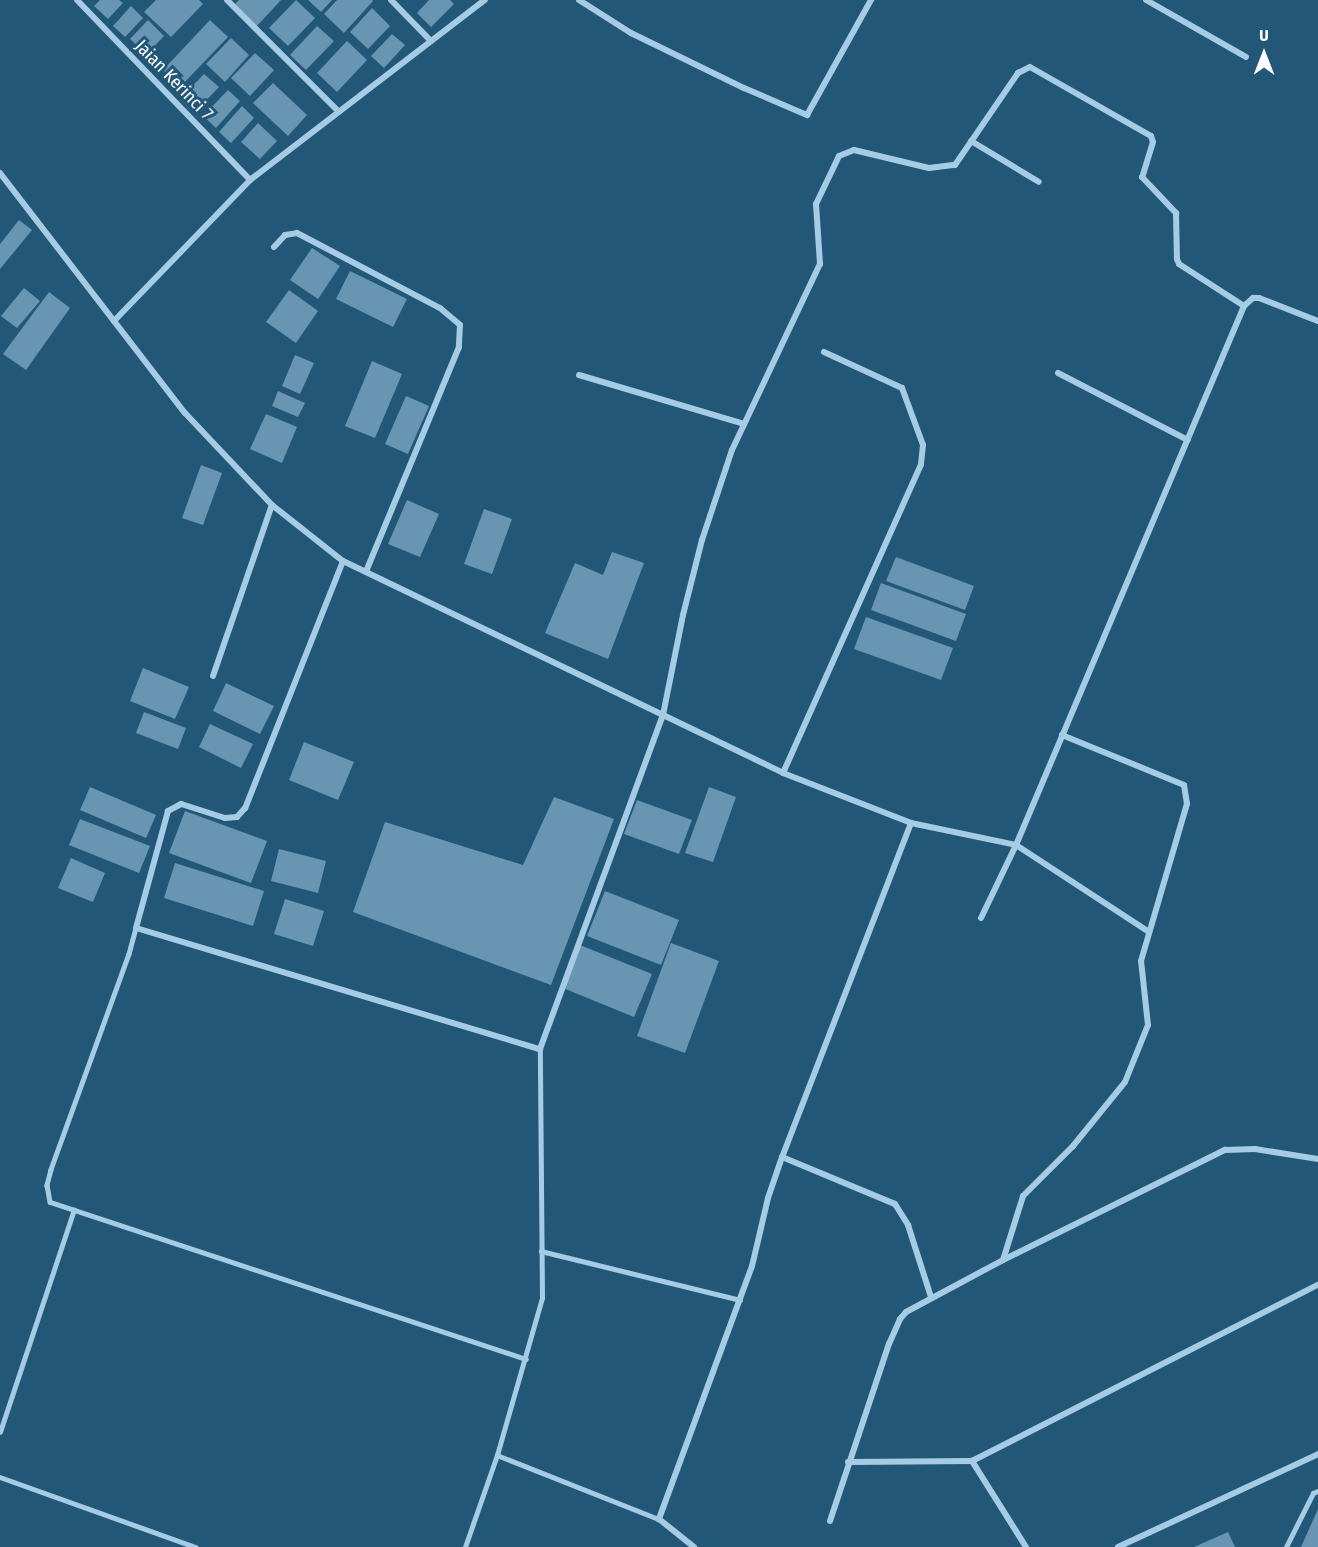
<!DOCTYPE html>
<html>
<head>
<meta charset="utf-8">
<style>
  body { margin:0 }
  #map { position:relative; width:1318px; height:1547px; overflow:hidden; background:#235778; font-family:"Fira Sans Condensed",sans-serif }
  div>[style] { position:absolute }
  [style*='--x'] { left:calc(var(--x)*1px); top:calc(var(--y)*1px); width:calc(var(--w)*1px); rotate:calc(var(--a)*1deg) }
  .building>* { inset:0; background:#6895b1 }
  .lane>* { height:4.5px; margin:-2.25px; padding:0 2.25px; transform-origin:2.25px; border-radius:2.25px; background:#a5cce4 }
  .street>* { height:6px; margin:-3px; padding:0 3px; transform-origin:3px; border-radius:3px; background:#a5cce4 }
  span { translate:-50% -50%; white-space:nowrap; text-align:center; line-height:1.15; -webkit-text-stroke:6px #235778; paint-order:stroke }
  .street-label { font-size:18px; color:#fff }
  .north { position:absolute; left:1234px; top:24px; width:60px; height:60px; -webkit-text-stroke:4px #235778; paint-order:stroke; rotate:0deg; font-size:16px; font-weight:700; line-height:24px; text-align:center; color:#fff }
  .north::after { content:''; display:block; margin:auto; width:21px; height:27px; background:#fff; clip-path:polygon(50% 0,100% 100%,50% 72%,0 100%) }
</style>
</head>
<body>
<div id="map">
  <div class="building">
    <i style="clip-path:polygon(100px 0,119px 0,123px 3px,108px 19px,94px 6px)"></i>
    <i style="clip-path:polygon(156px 0,199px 0,203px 4px,171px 37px,144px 12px)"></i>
    <i style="clip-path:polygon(239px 0,281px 0,256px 27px,234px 5px)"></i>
    <i style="clip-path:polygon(296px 0,315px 18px,288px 46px,269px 28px)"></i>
    <i style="clip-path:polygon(308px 0,332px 0,321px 12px)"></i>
    <i style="clip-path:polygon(337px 0,372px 0,373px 1px,344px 33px,324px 14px)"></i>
    <i style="clip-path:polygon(429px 0,450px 0,454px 4px,431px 27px,417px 13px)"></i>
    <i style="clip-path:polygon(131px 6px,143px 18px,125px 37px,113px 26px)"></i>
    <i style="clip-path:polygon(372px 8px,390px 26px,368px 49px,350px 32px)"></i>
    <i style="clip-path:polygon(148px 20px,164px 36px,147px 54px,130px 39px)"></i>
    <i style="clip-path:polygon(210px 20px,228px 37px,181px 86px,163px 70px)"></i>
    <i style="clip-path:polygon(317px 26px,334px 41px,306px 70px,290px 55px)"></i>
    <i style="clip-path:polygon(392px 34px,405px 45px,384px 68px,371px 56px)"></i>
    <i style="clip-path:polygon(231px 38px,249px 55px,225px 82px,206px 64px)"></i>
    <i style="clip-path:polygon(347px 41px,367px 60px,337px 92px,317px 73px)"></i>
    <i style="clip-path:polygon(255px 53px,274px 70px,250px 96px,231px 78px)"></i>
    <i style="clip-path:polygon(204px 74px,219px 87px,194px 113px,180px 99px)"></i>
    <i style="clip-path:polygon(273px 83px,307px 115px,288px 136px,253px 103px)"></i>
    <i style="clip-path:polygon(228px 90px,240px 101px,216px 128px,203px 116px)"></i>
    <i style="clip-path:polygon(242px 106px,254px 118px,231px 143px,219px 132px)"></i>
    <i style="clip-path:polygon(258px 123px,277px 141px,260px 159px,241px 142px)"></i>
    <i style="clip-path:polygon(19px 220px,32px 230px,0 269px,0 244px)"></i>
    <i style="clip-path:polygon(312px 248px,340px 266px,318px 299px,290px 280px)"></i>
    <i style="clip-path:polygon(350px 271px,407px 299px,393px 327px,336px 299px)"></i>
    <i style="clip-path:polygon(24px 288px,40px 301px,17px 328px,1px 316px)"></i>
    <i style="clip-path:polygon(289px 290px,318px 311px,296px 343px,266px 322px)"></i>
    <i style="clip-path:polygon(49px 292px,70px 308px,26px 370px,3px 354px)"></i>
    <i style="clip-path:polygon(295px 355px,314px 363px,300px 394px,282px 386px)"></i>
    <i style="clip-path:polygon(372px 361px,402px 374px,375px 438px,345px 426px)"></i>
    <i style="clip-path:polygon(278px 391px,305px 403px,298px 417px,272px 406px)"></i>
    <i style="clip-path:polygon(406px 396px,429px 406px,408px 454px,385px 444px)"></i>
    <i style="clip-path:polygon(266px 414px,297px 427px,282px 463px,250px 449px)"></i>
    <i style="clip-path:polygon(201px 465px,222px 473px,203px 525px,182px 518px)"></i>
    <i style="clip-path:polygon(407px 500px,439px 514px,420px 557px,388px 544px)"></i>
    <i style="clip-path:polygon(484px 509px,512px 519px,492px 574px,464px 564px)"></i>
    <i style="clip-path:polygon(612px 552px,644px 563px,608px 659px,545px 633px,575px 563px,603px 575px)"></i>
    <i style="clip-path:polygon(896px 557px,974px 586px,965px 610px,886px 581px)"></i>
    <i style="clip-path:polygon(881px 583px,966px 614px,956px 641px,871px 610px)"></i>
    <i style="clip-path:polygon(866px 617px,953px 648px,941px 680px,854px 649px)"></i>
    <i style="clip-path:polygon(143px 668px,189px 687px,175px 719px,130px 701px)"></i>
    <i style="clip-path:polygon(226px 683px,274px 706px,260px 734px,213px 711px)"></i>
    <i style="clip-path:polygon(144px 712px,186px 728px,178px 749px,136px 733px)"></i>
    <i style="clip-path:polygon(210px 724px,253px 744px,241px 768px,199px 747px)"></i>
    <i style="clip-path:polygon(304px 742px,354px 762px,338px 800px,289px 780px)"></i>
    <i style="clip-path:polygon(90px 787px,156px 815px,146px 838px,80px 810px)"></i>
    <i style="clip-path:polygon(709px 787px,736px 797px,713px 862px,685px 853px)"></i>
    <i style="clip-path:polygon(554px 797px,614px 819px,551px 985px,353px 912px,385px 822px,523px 865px)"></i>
    <i style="clip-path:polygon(637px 800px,692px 820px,679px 854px,624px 834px)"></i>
    <i style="clip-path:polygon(185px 811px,267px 841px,251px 883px,169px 853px)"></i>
    <i style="clip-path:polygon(80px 819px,150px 846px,139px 873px,69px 845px)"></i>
    <i style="clip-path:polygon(279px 849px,326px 861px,318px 893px,271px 881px)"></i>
    <i style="clip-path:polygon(71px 858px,105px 873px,93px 902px,58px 888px)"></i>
    <i style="clip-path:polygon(175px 863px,264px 891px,253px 926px,164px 898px)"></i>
    <i style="clip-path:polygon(605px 891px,679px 920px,661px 965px,587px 936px)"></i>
    <i style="clip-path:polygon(285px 899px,324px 911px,313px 946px,274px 934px)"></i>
    <i style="clip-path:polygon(671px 943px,719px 961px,685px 1053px,637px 1036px)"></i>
    <i style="clip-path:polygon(580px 945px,652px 974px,634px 1017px,563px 988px)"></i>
    <i style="clip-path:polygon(1318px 1509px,1318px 1547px,1301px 1547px)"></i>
    <i style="clip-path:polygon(1228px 1532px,1235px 1547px,1194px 1547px)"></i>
  </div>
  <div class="lane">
    <i style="--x:136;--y:928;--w:27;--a:105"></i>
    <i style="--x:129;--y:954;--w:230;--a:109.9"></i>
    <i style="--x:51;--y:1170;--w:16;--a:105"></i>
    <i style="--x:47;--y:1185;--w:17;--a:80"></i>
    <i style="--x:50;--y:1202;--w:501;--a:18.25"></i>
    <i style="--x:541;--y:1251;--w:205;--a:13.8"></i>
    <i style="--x:0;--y:1432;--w:234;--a:-71.6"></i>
    <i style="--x:497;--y:1455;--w:174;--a:21.6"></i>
    <i style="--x:0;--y:1477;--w:208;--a:19.7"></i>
    <i style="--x:465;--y:1547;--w:97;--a:-70.8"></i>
    <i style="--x:497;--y:1455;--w:163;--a:-74"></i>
    <i style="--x:542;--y:1298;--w:249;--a:-90.5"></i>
    <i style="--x:1286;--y:1547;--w:60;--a:-63.4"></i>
    <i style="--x:1313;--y:1493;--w:5;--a:-22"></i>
  </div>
  <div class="street">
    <i style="--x:77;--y:0;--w:250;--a:46.1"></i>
    <i style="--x:227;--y:0;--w:158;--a:45"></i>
    <i style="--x:391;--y:0;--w:57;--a:45.7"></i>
    <i style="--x:579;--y:0;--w:62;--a:32.4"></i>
    <i style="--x:631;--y:33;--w:126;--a:26"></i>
    <i style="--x:744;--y:88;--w:69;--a:23.2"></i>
    <i style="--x:807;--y:115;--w:132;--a:-60.9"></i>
    <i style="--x:1146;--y:0;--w:115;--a:29.7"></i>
    <i style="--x:971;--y:141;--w:79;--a:31.1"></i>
    <i style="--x:0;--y:173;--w:303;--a:52.4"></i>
    <i style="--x:185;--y:413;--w:127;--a:46.6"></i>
    <i style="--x:272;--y:505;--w:90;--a:38.3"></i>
    <i style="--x:343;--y:561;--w:488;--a:25.7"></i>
    <i style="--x:783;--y:773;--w:137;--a:21.3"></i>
    <i style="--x:911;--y:823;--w:358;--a:111.1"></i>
    <i style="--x:782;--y:1157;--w:43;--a:108.9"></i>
    <i style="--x:768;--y:1198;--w:70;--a:103.2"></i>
    <i style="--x:752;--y:1266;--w:270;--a:110.2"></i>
    <i style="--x:659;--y:1519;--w:45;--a:38.7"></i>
    <i style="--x:274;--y:247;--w:16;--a:-47"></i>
    <i style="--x:285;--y:235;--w:12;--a:-9"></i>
    <i style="--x:297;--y:233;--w:161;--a:27.7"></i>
    <i style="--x:440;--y:308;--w:26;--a:40"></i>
    <i style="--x:460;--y:325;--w:22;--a:93"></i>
    <i style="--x:459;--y:347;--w:243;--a:112.5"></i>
    <i style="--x:114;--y:321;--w:196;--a:-46"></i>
    <i style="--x:250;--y:180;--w:296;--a:-37.5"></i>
    <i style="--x:1058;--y:373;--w:146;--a:27.3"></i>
    <i style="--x:579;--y:375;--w:172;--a:16.5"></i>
    <i style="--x:343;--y:561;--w:266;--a:111.6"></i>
    <i style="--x:245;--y:808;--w:12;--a:132"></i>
    <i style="--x:237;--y:817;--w:12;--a:175"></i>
    <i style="--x:225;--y:818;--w:46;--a:-162.3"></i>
    <i style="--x:181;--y:804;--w:15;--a:152"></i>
    <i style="--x:168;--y:811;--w:121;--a:105.3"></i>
    <i style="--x:136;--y:928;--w:422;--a:16.7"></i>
    <i style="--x:540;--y:1049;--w:356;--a:-69.8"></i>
    <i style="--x:663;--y:715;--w:102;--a:-78.7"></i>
    <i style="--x:683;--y:615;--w:77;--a:-75.8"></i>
    <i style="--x:702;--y:540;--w:95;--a:-71.6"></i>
    <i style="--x:732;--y:450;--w:206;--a:-64.7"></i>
    <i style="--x:820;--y:264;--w:60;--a:-93.8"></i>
    <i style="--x:816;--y:204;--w:53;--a:-64.4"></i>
    <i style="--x:839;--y:156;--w:16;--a:-22"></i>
    <i style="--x:854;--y:150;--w:77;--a:13.5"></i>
    <i style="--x:929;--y:168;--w:26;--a:-7"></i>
    <i style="--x:955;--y:165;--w:112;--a:-55.6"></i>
    <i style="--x:1018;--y:73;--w:13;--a:-27"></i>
    <i style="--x:1030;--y:67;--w:139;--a:29.7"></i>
    <i style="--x:1151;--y:136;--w:6;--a:72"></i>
    <i style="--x:1153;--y:142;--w:37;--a:107"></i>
    <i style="--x:1142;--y:177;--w:50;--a:46.6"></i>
    <i style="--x:1176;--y:213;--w:46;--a:88.8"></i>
    <i style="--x:1177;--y:259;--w:5;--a:68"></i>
    <i style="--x:1179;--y:264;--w:77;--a:32.9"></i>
    <i style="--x:213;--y:676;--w:181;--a:-71"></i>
    <i style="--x:783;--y:773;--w:338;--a:-65.9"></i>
    <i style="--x:921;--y:464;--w:19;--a:-84"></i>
    <i style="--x:923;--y:445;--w:61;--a:-110.2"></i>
    <i style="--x:902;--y:388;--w:86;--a:-155.2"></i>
    <i style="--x:911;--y:823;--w:107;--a:11.8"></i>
    <i style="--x:1016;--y:845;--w:585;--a:-67.07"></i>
    <i style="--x:1244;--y:306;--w:12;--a:-42"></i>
    <i style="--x:1253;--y:298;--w:6;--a:0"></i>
    <i style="--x:1259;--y:298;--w:63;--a:21.3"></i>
    <i style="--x:981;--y:918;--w:81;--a:-64.4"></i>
    <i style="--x:1016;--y:845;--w:159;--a:33.2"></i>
    <i style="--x:782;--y:1157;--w:122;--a:22.6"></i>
    <i style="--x:895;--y:1204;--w:25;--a:58"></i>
    <i style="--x:908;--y:1225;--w:76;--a:72.3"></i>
    <i style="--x:1003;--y:1260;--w:67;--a:-72.6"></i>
    <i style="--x:1023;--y:1196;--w:71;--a:-45"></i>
    <i style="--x:1073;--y:1146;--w:82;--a:-50.9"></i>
    <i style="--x:1125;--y:1082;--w:61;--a:-68"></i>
    <i style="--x:1148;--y:1025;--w:64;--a:-96.2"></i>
    <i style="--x:1141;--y:961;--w:164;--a:-73.7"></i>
    <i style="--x:1187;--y:804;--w:19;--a:-99"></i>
    <i style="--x:1184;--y:785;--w:132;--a:-157.7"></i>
    <i style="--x:848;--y:1462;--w:124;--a:-0.5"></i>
    <i style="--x:830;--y:1521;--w:187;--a:-71.6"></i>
    <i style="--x:889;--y:1344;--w:27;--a:-66"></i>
    <i style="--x:900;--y:1319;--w:9;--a:-49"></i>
    <i style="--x:906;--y:1312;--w:110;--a:-28.2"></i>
    <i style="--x:1003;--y:1260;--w:248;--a:-26.4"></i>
    <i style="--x:1225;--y:1150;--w:30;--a:-2"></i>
    <i style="--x:1255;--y:1149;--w:64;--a:9"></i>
    <i style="--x:1026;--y:1547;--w:102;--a:-122.1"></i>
    <i style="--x:972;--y:1461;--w:388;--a:-27"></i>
    <i style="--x:1118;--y:1547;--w:221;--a:-24.9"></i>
  </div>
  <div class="street-label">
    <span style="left:174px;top:80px;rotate:46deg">Jaian Kerinci 7</span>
  </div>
  <div class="north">U</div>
</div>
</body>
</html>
